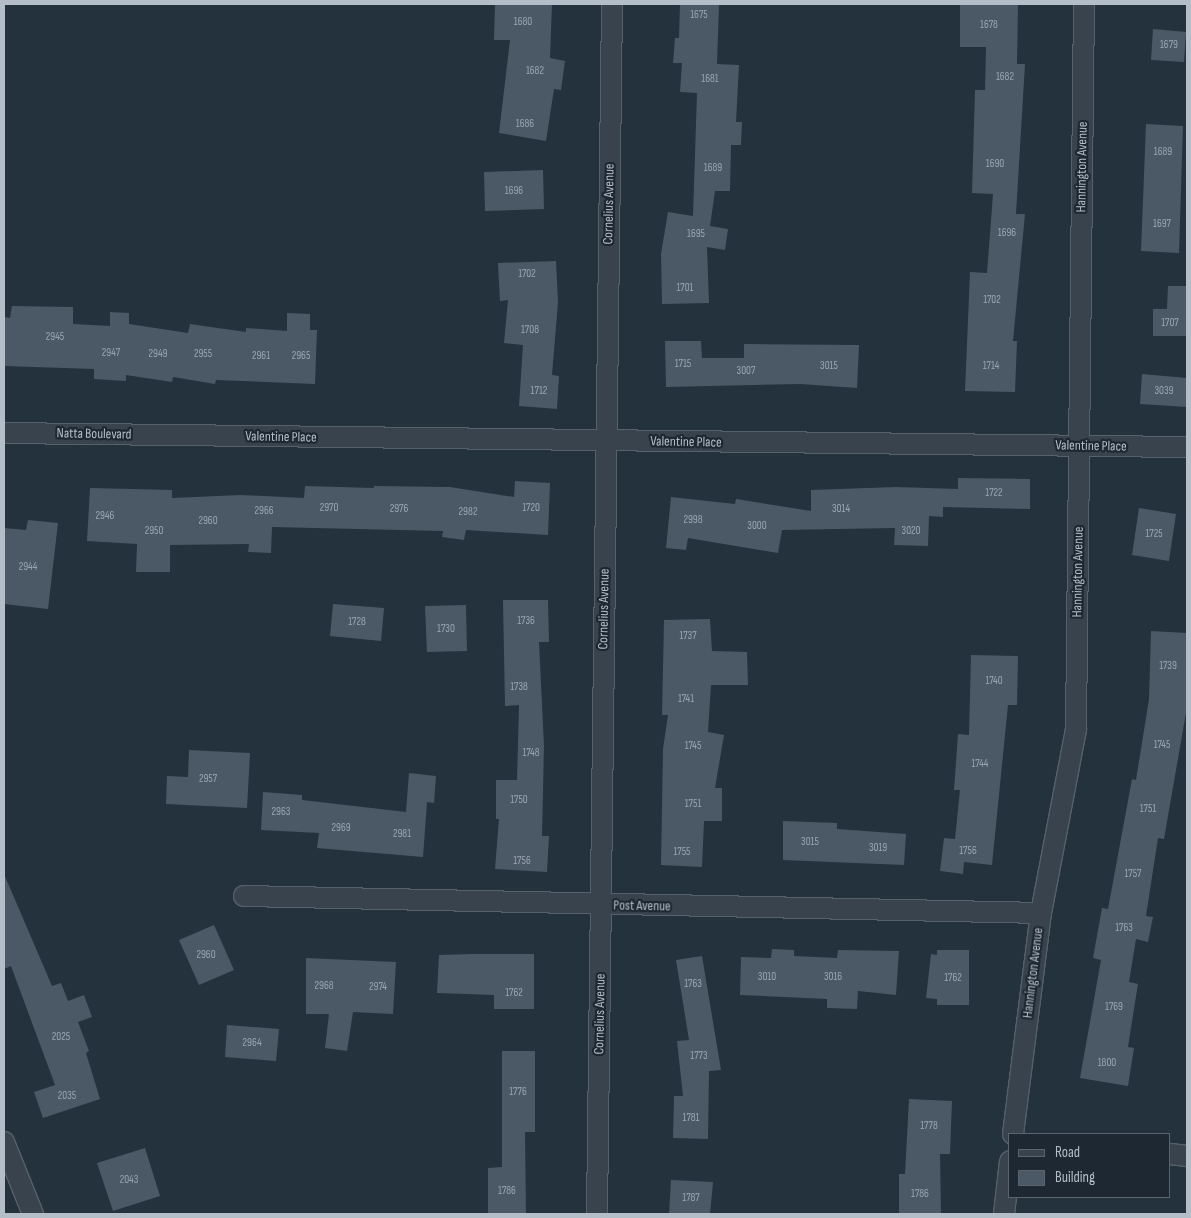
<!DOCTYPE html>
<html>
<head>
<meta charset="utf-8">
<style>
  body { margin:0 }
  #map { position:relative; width:1191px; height:1218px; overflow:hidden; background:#24323d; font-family:"Sofia Sans Condensed",sans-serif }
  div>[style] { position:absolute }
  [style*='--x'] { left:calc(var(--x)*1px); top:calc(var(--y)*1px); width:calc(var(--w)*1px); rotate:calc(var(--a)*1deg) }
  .building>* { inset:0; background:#4b5966 }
  .roads { filter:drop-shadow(1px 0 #56616b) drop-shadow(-1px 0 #56616b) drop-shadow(0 1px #56616b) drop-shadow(0 -1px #56616b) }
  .street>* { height:20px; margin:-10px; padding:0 10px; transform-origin:10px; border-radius:10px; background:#38434d }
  span { translate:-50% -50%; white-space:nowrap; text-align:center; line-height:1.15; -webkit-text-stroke:4.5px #1d2832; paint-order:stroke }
  .number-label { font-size:11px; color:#9aa5b0 }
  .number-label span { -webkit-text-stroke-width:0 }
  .street-label { font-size:14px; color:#b4bec8 }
  .frame { position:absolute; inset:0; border:5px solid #b4bec8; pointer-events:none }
  .legend { position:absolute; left:1008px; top:1133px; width:162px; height:65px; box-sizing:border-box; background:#1d2832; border:1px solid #59646e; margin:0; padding:6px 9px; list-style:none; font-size:15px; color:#b4bec8 }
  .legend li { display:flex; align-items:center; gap:10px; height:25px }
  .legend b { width:25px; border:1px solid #59646e }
</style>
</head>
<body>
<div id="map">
  <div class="building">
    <i style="clip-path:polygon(495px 4px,552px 4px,550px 58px,565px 61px,561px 90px,554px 89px,546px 141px,499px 133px,510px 40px,494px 40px)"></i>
    <i style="clip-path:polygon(680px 4px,719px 4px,717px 64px,739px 65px,736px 122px,742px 122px,741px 145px,731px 145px,730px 191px,715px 191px,710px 226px,728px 229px,725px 250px,707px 247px,709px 303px,662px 304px,661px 254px,668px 212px,693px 216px,697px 93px,680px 92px,682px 63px,673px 63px,675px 38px,679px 38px)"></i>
    <i style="clip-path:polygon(960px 4px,1018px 4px,1017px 64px,1025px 64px,1016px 214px,1025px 214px,1013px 341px,1017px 341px,1015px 392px,965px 391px,970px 272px,987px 273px,993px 194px,972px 193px,975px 90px,985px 90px,986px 47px,960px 47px)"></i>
    <i style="clip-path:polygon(1153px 29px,1186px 32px,1184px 62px,1151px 60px)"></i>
    <i style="clip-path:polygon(1146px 124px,1183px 126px,1179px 253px,1141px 251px)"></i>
    <i style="clip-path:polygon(543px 170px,544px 209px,485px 211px,484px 172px)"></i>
    <i style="clip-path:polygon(556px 261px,558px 302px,552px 375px,559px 376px,557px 409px,519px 406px,523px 345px,504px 343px,508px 300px,500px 301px,498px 263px)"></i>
    <i style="clip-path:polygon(1168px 286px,1187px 286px,1187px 336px,1153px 336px,1153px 309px,1167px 309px)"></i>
    <i style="clip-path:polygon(12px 306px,73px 307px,73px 324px,110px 326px,110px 312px,129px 313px,129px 324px,188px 333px,190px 324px,246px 332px,246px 328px,287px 331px,287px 313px,310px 314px,310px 330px,317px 330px,315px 384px,216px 380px,215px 384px,173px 377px,172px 382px,126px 375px,126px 381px,94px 379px,94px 369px,4px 366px,4px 317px,10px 318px)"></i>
    <i style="clip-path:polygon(665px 341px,701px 341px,702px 358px,744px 358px,744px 344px,859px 345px,857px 388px,800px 384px,666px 387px)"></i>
    <i style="clip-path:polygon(1142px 374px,1187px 378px,1187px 407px,1140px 404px)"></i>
    <i style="clip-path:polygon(958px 478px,1030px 479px,1030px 509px,943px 507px,943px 517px,929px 516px,928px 546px,894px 545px,895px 528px,782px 530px,778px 553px,688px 538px,686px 550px,666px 548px,671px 497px,735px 504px,736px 499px,811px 511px,811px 490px,896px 487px,958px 489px)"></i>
    <i style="clip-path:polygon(515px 481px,550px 483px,548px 535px,466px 530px,464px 540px,442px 537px,443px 531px,272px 527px,271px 553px,248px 552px,249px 544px,170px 545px,170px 572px,136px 572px,137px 544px,87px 541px,90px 488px,172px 490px,172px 498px,241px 495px,304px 498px,305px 486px,374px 488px,374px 486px,450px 487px,514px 497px)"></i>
    <i style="clip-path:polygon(1139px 508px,1176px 514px,1169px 561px,1132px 555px)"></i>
    <i style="clip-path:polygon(28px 520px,58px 523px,48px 609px,4px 604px,4px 528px,26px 530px)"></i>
    <i style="clip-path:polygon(503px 600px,548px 600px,549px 642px,539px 642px,544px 746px,542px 836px,549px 836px,547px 872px,495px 869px,499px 819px,496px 819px,496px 780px,517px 780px,519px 705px,505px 706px)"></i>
    <i style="clip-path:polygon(333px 604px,384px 608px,381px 641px,330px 636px)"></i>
    <i style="clip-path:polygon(466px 605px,467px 651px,427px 652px,425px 606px)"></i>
    <i style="clip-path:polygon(710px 619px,712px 651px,747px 652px,748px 685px,711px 685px,708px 732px,724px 735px,715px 788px,722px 788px,722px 821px,704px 821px,702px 867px,661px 865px,663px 749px,668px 715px,662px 715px,664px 620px)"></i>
    <i style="clip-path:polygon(1151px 631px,1187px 633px,1187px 707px,1164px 839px,1158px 838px,1146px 916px,1153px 917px,1148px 942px,1136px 939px,1129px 982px,1138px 984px,1128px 1047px,1134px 1048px,1128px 1086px,1080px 1078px,1101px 960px,1093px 958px,1102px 908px,1108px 909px,1132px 779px,1136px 780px,1149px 699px)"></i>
    <i style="clip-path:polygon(971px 655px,1018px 656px,1017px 705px,1008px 705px,992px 865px,964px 862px,963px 874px,940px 871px,944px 838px,955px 839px,960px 790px,954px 790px,958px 734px,969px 735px)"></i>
    <i style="clip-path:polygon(189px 750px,250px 753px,247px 808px,166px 804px,167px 776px,188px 777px)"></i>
    <i style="clip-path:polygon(409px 773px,436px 776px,434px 803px,427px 802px,423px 857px,317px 848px,319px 833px,261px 830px,263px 792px,302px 795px,302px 800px,406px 812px)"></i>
    <i style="clip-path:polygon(783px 821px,837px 823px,837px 829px,906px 834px,904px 865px,783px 860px)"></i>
    <i style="clip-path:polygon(4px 874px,52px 986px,61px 983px,68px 1001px,84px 995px,92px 1017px,78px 1022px,89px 1051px,86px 1053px,100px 1099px,43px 1118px,34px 1092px,55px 1085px,11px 966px,4px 969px)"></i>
    <i style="clip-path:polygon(214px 925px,234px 970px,199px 985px,179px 940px)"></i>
    <i style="clip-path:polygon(772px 949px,794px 950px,794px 956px,837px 958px,838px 950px,899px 951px,896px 995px,858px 991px,857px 1009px,827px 1008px,827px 999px,740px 995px,741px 957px,771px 958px)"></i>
    <i style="clip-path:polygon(937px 950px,969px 950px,969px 1005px,937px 1005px,937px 999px,926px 998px,931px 954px,937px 955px)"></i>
    <i style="clip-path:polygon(472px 954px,534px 954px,534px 1009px,494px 1009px,494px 995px,437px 993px,439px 955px)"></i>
    <i style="clip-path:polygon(702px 956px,721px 1070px,709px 1071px,708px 1139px,673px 1138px,674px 1096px,683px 1096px,677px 1041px,689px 1040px,676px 960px)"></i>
    <i style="clip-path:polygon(306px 958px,396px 962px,393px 1014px,353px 1012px,347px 1051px,325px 1048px,329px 1014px,306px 1014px)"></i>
    <i style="clip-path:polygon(227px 1025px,279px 1029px,276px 1061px,225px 1057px)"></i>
    <i style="clip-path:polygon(502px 1051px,535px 1051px,535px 1132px,525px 1132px,526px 1214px,488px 1214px,488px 1168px,502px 1167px)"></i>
    <i style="clip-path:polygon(909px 1099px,952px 1101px,950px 1154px,940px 1154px,941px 1214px,899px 1214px,899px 1174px,905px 1174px)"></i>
    <i style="clip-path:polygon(145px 1148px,160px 1196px,113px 1211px,97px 1163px)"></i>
    <i style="clip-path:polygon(671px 1180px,713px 1182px,710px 1214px,669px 1214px)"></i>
  </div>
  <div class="roads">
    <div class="street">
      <i style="--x:4;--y:433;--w:1183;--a:0.68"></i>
      <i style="--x:244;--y:896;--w:797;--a:1.22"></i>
      <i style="--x:1013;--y:1134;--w:223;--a:-82.8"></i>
      <i style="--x:1041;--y:913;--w:187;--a:-79.2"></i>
      <i style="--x:1076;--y:729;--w:725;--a:-89.37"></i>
      <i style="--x:4;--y:1142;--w:78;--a:68.1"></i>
      <i style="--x:1170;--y:1154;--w:17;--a:7"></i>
      <i style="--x:597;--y:1214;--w:1210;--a:-89.29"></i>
      <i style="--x:1004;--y:1214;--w:53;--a:-83.5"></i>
    </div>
  </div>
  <div class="number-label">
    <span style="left:699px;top:15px">1675</span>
    <span style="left:523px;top:22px">1680</span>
    <span style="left:989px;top:25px">1678</span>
    <span style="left:1169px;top:45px">1679</span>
    <span style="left:535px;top:71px">1682</span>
    <span style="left:1005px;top:77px">1682</span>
    <span style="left:710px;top:79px">1681</span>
    <span style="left:525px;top:124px">1686</span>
    <span style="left:1163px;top:152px">1689</span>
    <span style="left:995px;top:164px">1690</span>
    <span style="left:713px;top:168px">1689</span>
    <span style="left:514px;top:191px">1696</span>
    <span style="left:1162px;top:224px">1697</span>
    <span style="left:1007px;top:233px">1696</span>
    <span style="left:696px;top:234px">1695</span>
    <span style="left:527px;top:274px">1702</span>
    <span style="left:685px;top:288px">1701</span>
    <span style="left:992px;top:300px">1702</span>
    <span style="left:1170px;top:323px">1707</span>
    <span style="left:530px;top:330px">1708</span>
    <span style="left:55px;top:337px">2945</span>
    <span style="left:111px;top:353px">2947</span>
    <span style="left:158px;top:354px">2949</span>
    <span style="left:203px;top:354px">2955</span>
    <span style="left:261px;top:356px">2961</span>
    <span style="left:301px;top:356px">2965</span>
    <span style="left:683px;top:364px">1715</span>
    <span style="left:829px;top:366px">3015</span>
    <span style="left:991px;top:366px">1714</span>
    <span style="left:746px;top:371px">3007</span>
    <span style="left:539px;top:391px">1712</span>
    <span style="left:1164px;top:391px">3039</span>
    <span style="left:994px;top:493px">1722</span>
    <span style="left:329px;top:508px">2970</span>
    <span style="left:531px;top:508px">1720</span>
    <span style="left:399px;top:509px">2976</span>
    <span style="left:841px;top:509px">3014</span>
    <span style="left:264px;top:511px">2966</span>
    <span style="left:468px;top:512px">2982</span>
    <span style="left:105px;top:516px">2946</span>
    <span style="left:693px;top:520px">2998</span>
    <span style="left:208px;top:521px">2960</span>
    <span style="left:757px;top:526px">3000</span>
    <span style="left:154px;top:531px">2950</span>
    <span style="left:911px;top:531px">3020</span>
    <span style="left:1154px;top:534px">1725</span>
    <span style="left:28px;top:567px">2944</span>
    <span style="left:526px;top:621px">1736</span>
    <span style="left:357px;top:622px">1728</span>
    <span style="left:446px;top:629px">1730</span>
    <span style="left:688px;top:636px">1737</span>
    <span style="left:1168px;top:666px">1739</span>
    <span style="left:994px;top:681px">1740</span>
    <span style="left:519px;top:687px">1738</span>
    <span style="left:686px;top:699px">1741</span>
    <span style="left:1162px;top:745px">1745</span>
    <span style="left:693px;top:746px">1745</span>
    <span style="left:531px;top:753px">1748</span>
    <span style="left:980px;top:764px">1744</span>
    <span style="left:208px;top:779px">2957</span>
    <span style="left:519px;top:800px">1750</span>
    <span style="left:693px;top:804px">1751</span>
    <span style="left:1148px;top:809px">1751</span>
    <span style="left:281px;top:812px">2963</span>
    <span style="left:341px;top:828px">2969</span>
    <span style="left:402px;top:834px">2981</span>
    <span style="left:810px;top:842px">3015</span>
    <span style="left:878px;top:848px">3019</span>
    <span style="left:968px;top:851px">1756</span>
    <span style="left:682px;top:852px">1755</span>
    <span style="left:522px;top:861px">1756</span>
    <span style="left:1133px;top:874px">1757</span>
    <span style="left:1124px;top:928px">1763</span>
    <span style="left:206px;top:955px">2960</span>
    <span style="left:767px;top:977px">3010</span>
    <span style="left:833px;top:977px">3016</span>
    <span style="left:953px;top:978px">1762</span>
    <span style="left:693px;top:984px">1763</span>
    <span style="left:324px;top:986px">2968</span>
    <span style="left:378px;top:987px">2974</span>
    <span style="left:514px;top:993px">1762</span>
    <span style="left:1114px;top:1007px">1769</span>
    <span style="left:61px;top:1037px">2025</span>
    <span style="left:252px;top:1043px">2964</span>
    <span style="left:699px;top:1056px">1773</span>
    <span style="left:1107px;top:1063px">1800</span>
    <span style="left:518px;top:1092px">1776</span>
    <span style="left:67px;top:1096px">2035</span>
    <span style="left:691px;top:1118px">1781</span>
    <span style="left:929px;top:1126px">1778</span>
    <span style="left:129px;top:1180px">2043</span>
    <span style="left:507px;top:1191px">1786</span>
    <span style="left:920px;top:1194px">1786</span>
    <span style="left:691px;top:1198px">1787</span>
  </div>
  <div class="street-label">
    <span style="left:1082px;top:167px;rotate:-89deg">Hannington Avenue</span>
    <span style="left:609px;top:204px;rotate:-89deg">Cornelius Avenue</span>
    <span style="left:94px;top:434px;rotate:1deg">Natta Boulevard</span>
    <span style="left:281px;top:437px;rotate:1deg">Valentine Place</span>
    <span style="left:686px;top:442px;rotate:1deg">Valentine Place</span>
    <span style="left:1091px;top:446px;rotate:1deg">Valentine Place</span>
    <span style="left:1078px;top:572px;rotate:-89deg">Hannington Avenue</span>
    <span style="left:604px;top:609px;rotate:-89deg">Cornelius Avenue</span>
    <span style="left:642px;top:906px;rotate:1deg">Post Avenue</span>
    <span style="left:1033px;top:973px;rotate:-83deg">Hannington Avenue</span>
    <span style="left:600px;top:1014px;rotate:-89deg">Cornelius Avenue</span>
  </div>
  <div class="frame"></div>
  <ul class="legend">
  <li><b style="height:6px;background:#38434d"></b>Road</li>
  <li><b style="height:14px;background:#4b5966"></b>Building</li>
  </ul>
</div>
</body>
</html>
